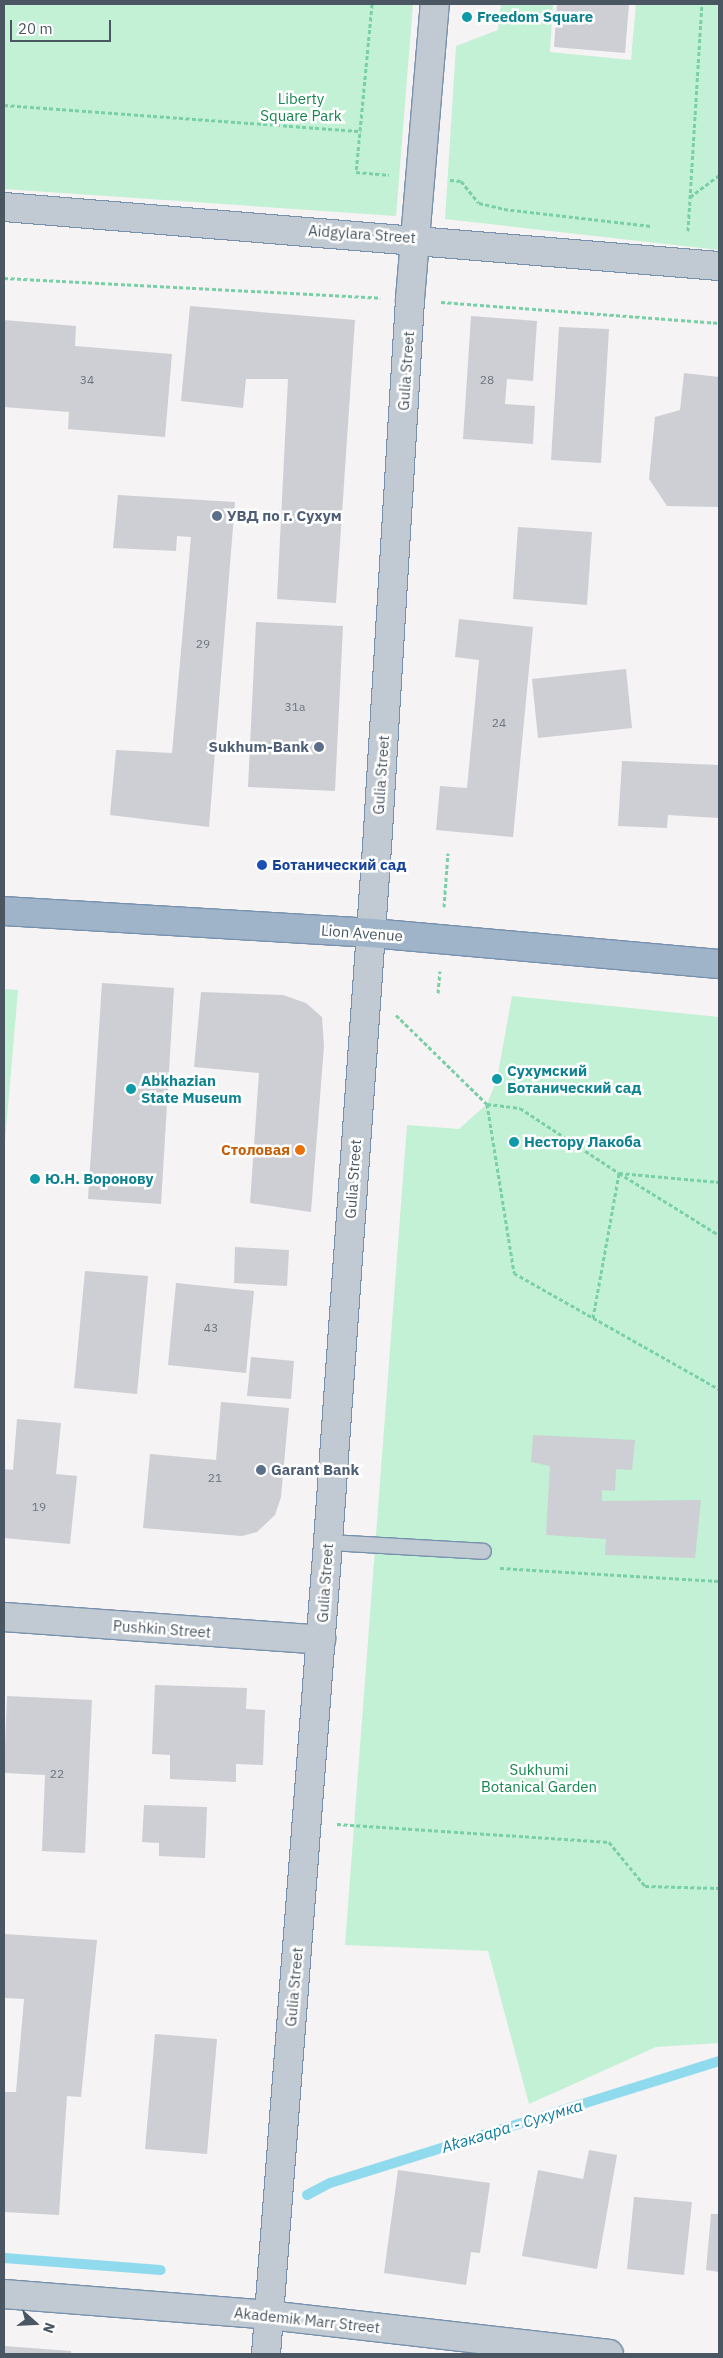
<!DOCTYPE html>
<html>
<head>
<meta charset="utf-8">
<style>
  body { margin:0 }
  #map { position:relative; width:723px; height:2358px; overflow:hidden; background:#f5f3f3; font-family:"IBM Plex Sans",sans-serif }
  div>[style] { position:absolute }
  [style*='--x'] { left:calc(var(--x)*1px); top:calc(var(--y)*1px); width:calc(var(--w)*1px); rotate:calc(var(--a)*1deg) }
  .green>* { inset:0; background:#c3f1d5 }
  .stream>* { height:10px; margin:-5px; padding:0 5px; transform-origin:5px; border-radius:5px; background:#90daee }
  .building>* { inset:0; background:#cdcfd5 }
  .path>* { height:3px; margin-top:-1.5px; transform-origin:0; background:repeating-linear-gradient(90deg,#7ad0a6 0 4px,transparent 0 6.5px) }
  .roads { filter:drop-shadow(1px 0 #7690ad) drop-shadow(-1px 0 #7690ad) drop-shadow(0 1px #7690ad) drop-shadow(0 -1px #7690ad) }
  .service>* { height:15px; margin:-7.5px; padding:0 7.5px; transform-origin:7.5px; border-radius:7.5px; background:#c1cad2 }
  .minor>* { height:28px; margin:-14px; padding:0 14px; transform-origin:14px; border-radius:14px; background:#c1cad2 }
  .trunk>* { height:28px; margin:-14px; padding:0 14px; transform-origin:14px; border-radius:14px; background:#9fb4c9 }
  .dots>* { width:14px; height:14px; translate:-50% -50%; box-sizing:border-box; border:2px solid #fff; border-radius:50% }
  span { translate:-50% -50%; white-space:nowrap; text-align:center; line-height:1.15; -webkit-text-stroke:5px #fff; paint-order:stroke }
  .number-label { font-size:12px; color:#6b747e }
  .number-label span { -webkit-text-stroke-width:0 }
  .culture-label { font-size:15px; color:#0d838f; font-weight:700 }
  .left { translate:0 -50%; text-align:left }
  .park-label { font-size:15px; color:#17864f }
  .street-label { font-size:15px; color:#4a5661 }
  .service-label { font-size:15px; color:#4e5e75; font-weight:700 }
  .right { translate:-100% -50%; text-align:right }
  .transit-label { font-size:15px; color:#164399; font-weight:700 }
  .food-label { font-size:15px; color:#c56008; font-weight:700 }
  .water-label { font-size:16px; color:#0c7c9b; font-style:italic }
  .frame { position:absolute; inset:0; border:5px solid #4a5661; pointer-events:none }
  .north { position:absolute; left:10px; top:2298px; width:50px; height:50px; -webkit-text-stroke:4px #fff; paint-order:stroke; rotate:109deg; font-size:14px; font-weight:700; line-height:20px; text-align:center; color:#4a5661 }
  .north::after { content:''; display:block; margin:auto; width:18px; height:22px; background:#4a5661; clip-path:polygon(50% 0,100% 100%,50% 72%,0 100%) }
  .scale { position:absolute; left:10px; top:20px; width:101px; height:22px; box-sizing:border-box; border:2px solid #4a5661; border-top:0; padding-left:6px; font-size:15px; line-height:18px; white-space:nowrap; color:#4a5661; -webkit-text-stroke:4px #fff; paint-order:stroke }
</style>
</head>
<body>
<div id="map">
  <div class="green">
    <i style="clip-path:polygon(4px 4px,413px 4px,396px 216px,4px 189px)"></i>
    <i style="clip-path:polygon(501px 4px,553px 4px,550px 52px,631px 60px,636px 4px,719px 4px,719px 250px,445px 219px,456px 46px,498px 30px)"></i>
    <i style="clip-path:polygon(4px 989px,18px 990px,4px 1153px)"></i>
    <i style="clip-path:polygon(512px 996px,719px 1017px,719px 2043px,656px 2047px,529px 2104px,488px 1951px,345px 1945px,407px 1125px,459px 1129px,487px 1104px,497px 1079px)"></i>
  </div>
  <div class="stream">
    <i style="--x:307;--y:2195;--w:26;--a:-28"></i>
    <i style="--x:330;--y:2183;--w:408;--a:-17.4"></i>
    <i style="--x:4;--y:2258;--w:157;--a:4.4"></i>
  </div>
  <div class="building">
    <i style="clip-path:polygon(557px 4px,629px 4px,625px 53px,554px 47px)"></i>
    <i style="clip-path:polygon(190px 306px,355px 320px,336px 603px,277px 599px,288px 379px,246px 379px,243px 408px,181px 401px)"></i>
    <i style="clip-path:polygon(471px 316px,537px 321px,533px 381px,507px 379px,505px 404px,535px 406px,533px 444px,463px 439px)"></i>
    <i style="clip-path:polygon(4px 320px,76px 326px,75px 346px,172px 354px,165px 437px,68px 429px,69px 412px,4px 407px)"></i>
    <i style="clip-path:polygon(559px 327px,609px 329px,601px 463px,551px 460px)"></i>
    <i style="clip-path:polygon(684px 373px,719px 377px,719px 507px,667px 506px,649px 479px,655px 417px,680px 410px)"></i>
    <i style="clip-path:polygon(118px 495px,235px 502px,209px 827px,110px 815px,116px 750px,172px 753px,191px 537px,177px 536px,176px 551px,113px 548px)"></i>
    <i style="clip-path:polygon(518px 527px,592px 532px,587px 605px,513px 599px)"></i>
    <i style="clip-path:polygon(459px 619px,533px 627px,513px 837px,436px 830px,440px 786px,467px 788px,479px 660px,455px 657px)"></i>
    <i style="clip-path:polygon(256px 622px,343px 626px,335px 791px,248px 787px)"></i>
    <i style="clip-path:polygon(626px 669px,632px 728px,538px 738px,532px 679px)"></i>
    <i style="clip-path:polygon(622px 761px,719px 765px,719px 818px,668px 815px,667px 828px,618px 826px)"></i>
    <i style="clip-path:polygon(102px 983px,174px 988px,161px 1204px,88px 1199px)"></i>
    <i style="clip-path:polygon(201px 992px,283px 995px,306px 1003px,322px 1017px,324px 1046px,311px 1212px,250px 1203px,259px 1073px,194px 1067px)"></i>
    <i style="clip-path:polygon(235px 1247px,289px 1250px,287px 1286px,234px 1283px)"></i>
    <i style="clip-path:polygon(85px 1271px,148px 1276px,137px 1394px,74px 1388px)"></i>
    <i style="clip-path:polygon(176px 1283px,254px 1291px,246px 1373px,168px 1365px)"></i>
    <i style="clip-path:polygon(251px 1357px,294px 1361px,291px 1399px,247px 1396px)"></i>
    <i style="clip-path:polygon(221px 1402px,289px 1408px,281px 1497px,275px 1515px,257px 1532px,242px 1536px,143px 1528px,150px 1454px,216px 1460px)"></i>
    <i style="clip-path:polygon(17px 1419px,61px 1423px,56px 1474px,77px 1476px,70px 1544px,4px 1538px,4px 1469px,13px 1470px)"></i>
    <i style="clip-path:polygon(533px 1435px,635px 1440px,632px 1470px,616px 1469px,615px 1491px,602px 1490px,602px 1501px,701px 1500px,695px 1558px,605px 1555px,606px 1539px,546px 1535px,550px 1466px,531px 1462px)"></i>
    <i style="clip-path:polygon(155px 1685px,247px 1688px,246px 1709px,265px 1710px,263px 1765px,236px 1764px,236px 1782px,170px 1779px,170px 1755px,152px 1754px)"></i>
    <i style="clip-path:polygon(7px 1696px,92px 1700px,85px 1853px,42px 1851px,45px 1775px,4px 1773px)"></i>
    <i style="clip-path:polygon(144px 1805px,207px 1807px,205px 1858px,159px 1856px,159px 1843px,142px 1842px)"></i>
    <i style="clip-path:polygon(4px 1934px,97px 1940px,81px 2097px,67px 2096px,59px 2215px,4px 2212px,4px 2092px,16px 2092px,24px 1999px,4px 1998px)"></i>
    <i style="clip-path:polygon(155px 2034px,217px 2039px,207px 2154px,145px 2149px)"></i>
    <i style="clip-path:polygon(589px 2150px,617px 2155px,597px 2269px,522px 2256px,538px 2170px,583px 2179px)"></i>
    <i style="clip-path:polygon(398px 2170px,490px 2183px,480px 2253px,471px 2252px,466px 2285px,384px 2273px)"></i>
    <i style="clip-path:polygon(634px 2197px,692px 2202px,684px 2275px,627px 2269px)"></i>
    <i style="clip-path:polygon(711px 2214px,719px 2214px,719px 2272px,706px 2270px)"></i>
    <i style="clip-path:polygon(4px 2346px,71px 2351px,71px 2354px,4px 2354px)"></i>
  </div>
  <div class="path">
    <i style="--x:372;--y:4;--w:169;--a:95.4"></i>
    <i style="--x:356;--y:172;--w:33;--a:5"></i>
    <i style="--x:4;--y:105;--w:358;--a:4.2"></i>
    <i style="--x:450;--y:180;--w:11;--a:5"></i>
    <i style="--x:461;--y:181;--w:28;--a:51"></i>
    <i style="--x:479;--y:203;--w:26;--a:13"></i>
    <i style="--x:504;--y:209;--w:148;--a:6.6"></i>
    <i style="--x:690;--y:197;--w:36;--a:-37"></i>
    <i style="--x:688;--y:231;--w:227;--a:-86.5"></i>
    <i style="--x:4;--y:278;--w:377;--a:3"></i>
    <i style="--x:441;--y:302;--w:279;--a:4.3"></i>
    <i style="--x:444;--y:907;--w:54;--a:-85.8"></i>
    <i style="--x:438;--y:993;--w:22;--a:-85"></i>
    <i style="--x:396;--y:1015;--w:127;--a:44.4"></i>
    <i style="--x:487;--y:1104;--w:33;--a:7"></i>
    <i style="--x:520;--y:1108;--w:118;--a:33.3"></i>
    <i style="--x:619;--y:1173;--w:100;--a:5.1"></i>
    <i style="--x:487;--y:1104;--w:171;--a:80.9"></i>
    <i style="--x:514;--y:1273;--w:236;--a:29.5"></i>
    <i style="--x:593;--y:1318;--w:147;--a:-79.8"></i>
    <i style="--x:619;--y:1173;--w:118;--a:31.8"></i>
    <i style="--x:500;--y:1568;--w:219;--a:3.4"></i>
    <i style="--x:337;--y:1824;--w:273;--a:3.8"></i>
    <i style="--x:609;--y:1842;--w:57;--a:50.7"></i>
    <i style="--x:645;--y:1886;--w:74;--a:1.5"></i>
  </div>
  <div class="roads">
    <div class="service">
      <i style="--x:328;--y:1542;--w:155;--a:3.3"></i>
    </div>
    <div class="minor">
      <i style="--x:4;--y:207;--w:717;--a:4.72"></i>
      <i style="--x:4;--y:1617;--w:318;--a:4.1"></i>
      <i style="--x:4;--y:2294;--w:265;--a:4.5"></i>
      <i style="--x:268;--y:2315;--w:343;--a:6.5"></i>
      <i style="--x:266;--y:2354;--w:814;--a:-85.63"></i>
      <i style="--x:328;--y:1542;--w:697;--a:-85.97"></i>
      <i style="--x:377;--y:847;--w:549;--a:-86.55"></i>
      <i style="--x:410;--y:299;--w:296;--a:-85.2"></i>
    </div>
    <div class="trunk">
      <i style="--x:4;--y:911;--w:368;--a:3.4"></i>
      <i style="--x:371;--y:933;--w:349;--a:5.1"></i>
    </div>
  </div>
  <div class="dots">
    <i style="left:467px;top:17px;background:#0f9aa8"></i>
    <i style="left:217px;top:516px;background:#5c6f8a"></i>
    <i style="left:319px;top:747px;background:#5c6f8a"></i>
    <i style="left:262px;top:865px;background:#1a4fb4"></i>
    <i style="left:497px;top:1079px;background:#0f9aa8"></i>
    <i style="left:131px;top:1089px;background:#0f9aa8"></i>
    <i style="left:514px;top:1142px;background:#0f9aa8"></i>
    <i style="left:300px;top:1150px;background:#e8710a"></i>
    <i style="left:35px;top:1179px;background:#0f9aa8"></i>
    <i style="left:261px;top:1470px;background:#5c6f8a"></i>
  </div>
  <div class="number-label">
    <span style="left:87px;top:380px">34</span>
    <span style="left:487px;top:380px">28</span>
    <span style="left:203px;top:644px">29</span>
    <span style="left:295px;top:707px">31а</span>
    <span style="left:499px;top:723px">24</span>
    <span style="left:211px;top:1328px">43</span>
    <span style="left:215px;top:1478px">21</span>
    <span style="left:39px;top:1507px">19</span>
    <span style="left:57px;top:1774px">22</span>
  </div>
  <div class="culture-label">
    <span class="left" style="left:477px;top:17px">Freedom Square</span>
    <span class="left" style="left:507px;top:1079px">Сухумский<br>Ботанический сад</span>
    <span class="left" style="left:141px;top:1089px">Abkhazian<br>State Museum</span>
    <span class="left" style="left:524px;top:1142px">Нестору Лакоба</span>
    <span class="left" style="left:45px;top:1179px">Ю.Н. Воронову</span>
  </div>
  <div class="park-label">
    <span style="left:301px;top:107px">Liberty<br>Square Park</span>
    <span style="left:539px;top:1778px">Sukhumi<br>Botanical Garden</span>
  </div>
  <div class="street-label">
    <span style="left:362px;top:234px;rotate:4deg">Aidgylara Street</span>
    <span style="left:406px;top:371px;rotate:-86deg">Gulia Street</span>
    <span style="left:381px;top:775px;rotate:-86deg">Gulia Street</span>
    <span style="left:362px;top:933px;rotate:4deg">Lion Avenue</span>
    <span style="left:353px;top:1179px;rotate:-86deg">Gulia Street</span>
    <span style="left:325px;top:1583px;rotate:-86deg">Gulia Street</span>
    <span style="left:162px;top:1629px;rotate:4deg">Pushkin Street</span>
    <span style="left:294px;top:1987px;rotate:-85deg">Gulia Street</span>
    <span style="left:307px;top:2320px;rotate:6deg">Akademik Marr Street</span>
  </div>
  <div class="service-label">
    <span class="left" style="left:227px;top:516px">УВД по г. Сухум</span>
    <span class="right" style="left:309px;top:747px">Sukhum-Bank</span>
    <span class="left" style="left:271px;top:1470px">Garant Bank</span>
  </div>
  <div class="transit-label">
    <span class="left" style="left:272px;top:865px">Ботанический сад</span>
  </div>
  <div class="food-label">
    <span class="right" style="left:290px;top:1150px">Столовая</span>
  </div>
  <div class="water-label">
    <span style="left:512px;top:2126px;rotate:-17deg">Аҟәкәара - Сухумка</span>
  </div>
  <div class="frame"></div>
  <div class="north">N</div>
  <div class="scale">20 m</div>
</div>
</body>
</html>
